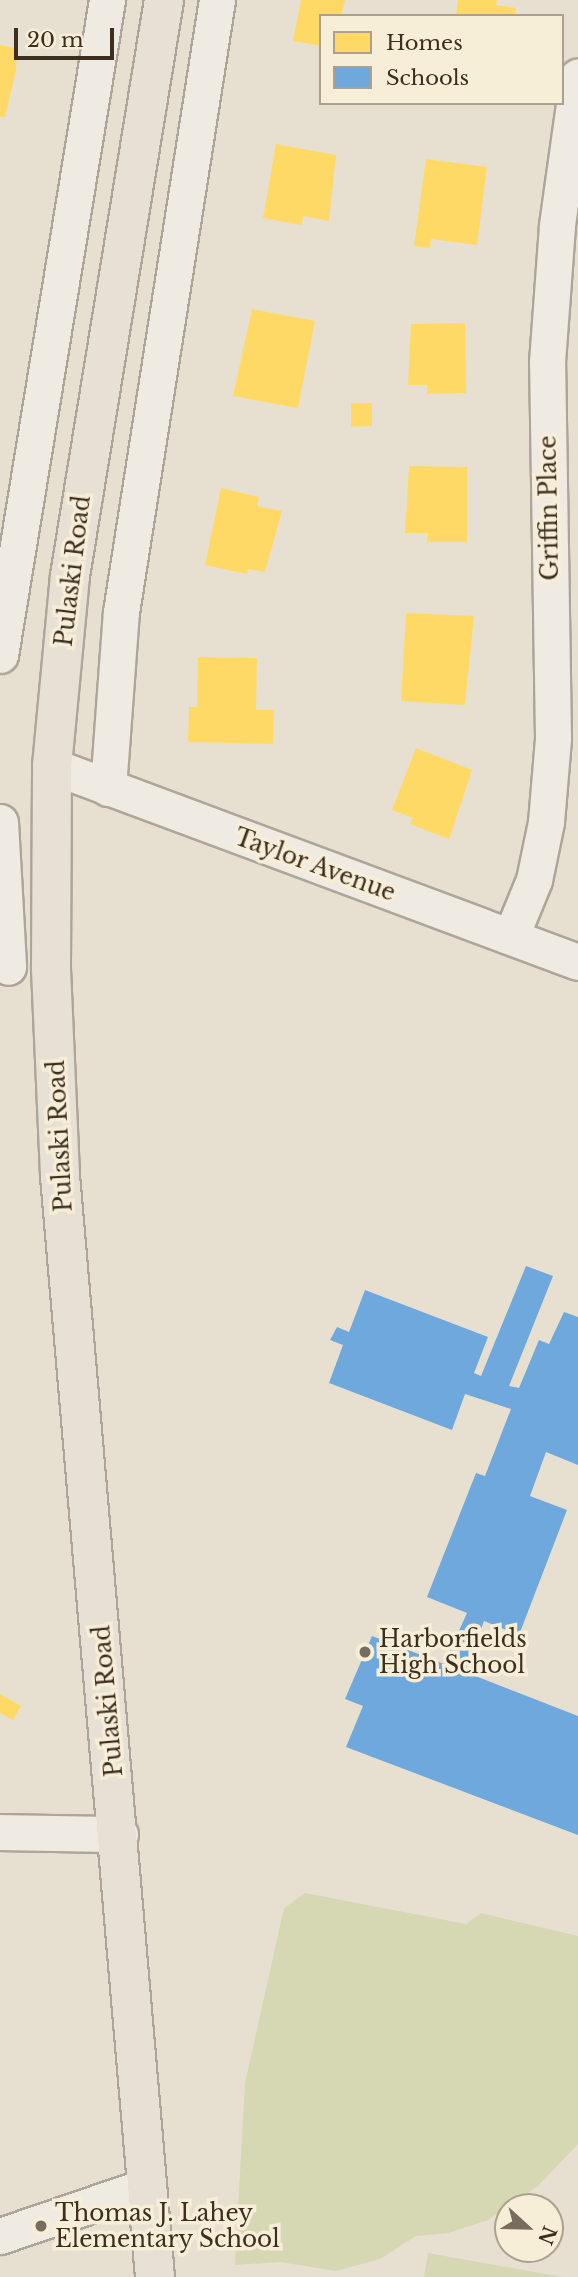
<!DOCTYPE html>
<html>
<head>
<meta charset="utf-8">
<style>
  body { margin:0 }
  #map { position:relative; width:578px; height:2277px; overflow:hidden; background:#e7e0d1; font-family:"Libre Baskerville",serif }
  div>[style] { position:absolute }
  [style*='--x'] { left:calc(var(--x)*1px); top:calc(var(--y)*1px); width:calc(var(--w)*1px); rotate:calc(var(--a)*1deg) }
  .green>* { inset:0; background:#d6d7b3 }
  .homes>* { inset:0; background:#ffd966 }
  .schools>* { inset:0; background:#6fa8dc }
  .roads { filter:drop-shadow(2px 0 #ada599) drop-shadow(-2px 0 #ada599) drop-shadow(0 2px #ada599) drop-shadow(0 -2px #ada599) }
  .minor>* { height:35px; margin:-17.5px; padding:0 17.5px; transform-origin:17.5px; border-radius:17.5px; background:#efebe3 }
  .major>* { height:38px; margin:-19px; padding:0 19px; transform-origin:19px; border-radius:19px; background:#e6e1d4 }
  .dots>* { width:19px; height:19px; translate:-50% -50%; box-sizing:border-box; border:4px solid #f7eed8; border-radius:50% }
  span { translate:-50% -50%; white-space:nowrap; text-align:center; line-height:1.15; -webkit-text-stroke:7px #f7eed8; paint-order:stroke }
  .street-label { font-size:23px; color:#3d2e20 }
  .poi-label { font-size:23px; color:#3d2e20 }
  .left { translate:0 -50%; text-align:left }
  .legend { position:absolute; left:319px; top:14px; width:245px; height:91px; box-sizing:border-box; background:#f7eed8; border:2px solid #ada18e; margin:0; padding:9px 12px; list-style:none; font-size:21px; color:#3d2e20 }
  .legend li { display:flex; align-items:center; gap:14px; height:35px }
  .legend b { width:35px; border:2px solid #ada18e }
  .north { position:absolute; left:494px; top:2193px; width:70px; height:70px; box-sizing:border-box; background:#f7eed8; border:2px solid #ada18e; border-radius:50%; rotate:112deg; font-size:19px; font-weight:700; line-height:28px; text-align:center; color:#3d2e20 }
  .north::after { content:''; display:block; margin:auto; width:24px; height:32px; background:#786c5e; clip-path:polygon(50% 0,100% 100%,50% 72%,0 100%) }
  .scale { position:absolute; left:14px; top:28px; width:100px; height:32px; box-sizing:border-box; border:4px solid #3d2e20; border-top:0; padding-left:9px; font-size:21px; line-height:24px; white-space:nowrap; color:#3d2e20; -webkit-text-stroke:5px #f7eed8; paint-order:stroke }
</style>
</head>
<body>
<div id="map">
  <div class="green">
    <i style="clip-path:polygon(305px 1893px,466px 1924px,481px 1913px,578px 1936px,578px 2144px,538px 2186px,488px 2220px,448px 2233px,416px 2236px,380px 2259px,336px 2271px,280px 2262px,235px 2265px,245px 2083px,284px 1908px)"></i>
    <i style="clip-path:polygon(428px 2253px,562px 2277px,424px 2277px)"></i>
  </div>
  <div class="homes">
    <i style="clip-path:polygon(301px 0,345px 0,341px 16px,321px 16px,321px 46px,293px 41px)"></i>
    <i style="clip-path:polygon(458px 0,497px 0,496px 5px,516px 8px,515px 16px,456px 16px)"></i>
    <i style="clip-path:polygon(0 45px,17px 48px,16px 70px,5px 117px,0 117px)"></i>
    <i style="clip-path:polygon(276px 144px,336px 155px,329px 221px,303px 216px,302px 225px,263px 218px)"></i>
    <i style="clip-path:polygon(426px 159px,487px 167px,477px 245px,431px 239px,430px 248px,414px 246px)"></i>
    <i style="clip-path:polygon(252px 309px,315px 321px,298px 408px,233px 396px)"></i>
    <i style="clip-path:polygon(465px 323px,466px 393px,427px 394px,427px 385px,408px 385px,411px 324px)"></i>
    <i style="clip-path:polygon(351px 403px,372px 403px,372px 426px,351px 427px)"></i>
    <i style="clip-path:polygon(409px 466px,467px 467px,467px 542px,427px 542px,428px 533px,405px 533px)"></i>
    <i style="clip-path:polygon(221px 488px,259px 497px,257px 506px,282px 511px,265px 572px,248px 569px,247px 574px,205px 565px)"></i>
    <i style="clip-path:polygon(406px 613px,474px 616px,465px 705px,401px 701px)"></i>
    <i style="clip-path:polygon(198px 657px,257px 658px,256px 710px,274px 710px,273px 744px,188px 742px,189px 707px,197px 707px)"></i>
    <i style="clip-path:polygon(416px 748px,472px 770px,449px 839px,410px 824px,413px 818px,392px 810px)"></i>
    <i style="clip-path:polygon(0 1694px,21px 1706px,13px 1720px,0 1713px)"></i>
  </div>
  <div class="schools">
    <i style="clip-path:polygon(526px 1266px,553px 1276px,509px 1386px,519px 1388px,539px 1340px,549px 1344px,564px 1312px,578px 1317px,578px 1465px,546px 1452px,530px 1496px,567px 1510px,519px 1635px,484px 1621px,465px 1672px,578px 1716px,578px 1835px,346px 1747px,363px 1706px,345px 1699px,372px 1636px,444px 1664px,467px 1613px,427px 1597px,476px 1473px,485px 1476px,511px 1409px,465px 1394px,452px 1430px,329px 1383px,343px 1345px,330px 1340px,337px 1327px,349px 1332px,365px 1290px,488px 1337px,474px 1373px,481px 1376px)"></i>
  </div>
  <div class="roads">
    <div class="minor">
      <i style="--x:0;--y:655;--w:664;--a:-80.72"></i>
      <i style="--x:52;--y:766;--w:561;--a:20.44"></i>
      <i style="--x:108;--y:788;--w:176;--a:-85.8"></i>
      <i style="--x:121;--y:612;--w:619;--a:-81.09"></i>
      <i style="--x:0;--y:822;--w:145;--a:86.8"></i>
      <i style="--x:511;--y:936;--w:61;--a:-67.7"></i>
      <i style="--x:534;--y:880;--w:59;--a:-78.3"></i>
      <i style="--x:546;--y:822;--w:84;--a:-85.2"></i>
      <i style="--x:553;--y:738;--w:376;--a:-90.9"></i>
      <i style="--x:547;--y:362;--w:137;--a:-85.8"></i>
      <i style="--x:557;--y:225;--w:150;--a:-82"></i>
      <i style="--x:0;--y:1832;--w:120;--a:1"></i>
      <i style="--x:0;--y:2236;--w:154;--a:-18.9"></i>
    </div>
    <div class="major">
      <i style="--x:155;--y:2277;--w:1106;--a:-94.93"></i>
      <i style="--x:60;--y:1175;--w:209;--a:-92.5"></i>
      <i style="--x:51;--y:966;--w:200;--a:-89.7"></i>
      <i style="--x:52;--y:766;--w:191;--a:-84.6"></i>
      <i style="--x:70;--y:576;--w:584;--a:-80.73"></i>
    </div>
  </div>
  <div class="dots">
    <i style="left:365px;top:1652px;background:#786c5e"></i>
    <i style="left:41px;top:2226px;background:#786c5e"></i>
  </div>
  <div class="street-label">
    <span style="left:549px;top:508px;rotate:-91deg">Griffin Place</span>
    <span style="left:73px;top:571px;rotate:-83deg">Pulaski Road</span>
    <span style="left:315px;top:865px;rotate:20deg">Taylor Avenue</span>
    <span style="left:60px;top:1136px;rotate:-93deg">Pulaski Road</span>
    <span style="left:108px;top:1701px;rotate:-95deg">Pulaski Road</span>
  </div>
  <div class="poi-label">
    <span class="left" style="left:379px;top:1652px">Harborfields<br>High School</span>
    <span class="left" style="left:55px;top:2226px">Thomas J. Lahey<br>Elementary School</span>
  </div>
  <ul class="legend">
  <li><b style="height:19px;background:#ffd966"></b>Homes</li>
  <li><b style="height:19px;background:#6fa8dc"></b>Schools</li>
  </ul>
  <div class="north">N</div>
  <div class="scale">20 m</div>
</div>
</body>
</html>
